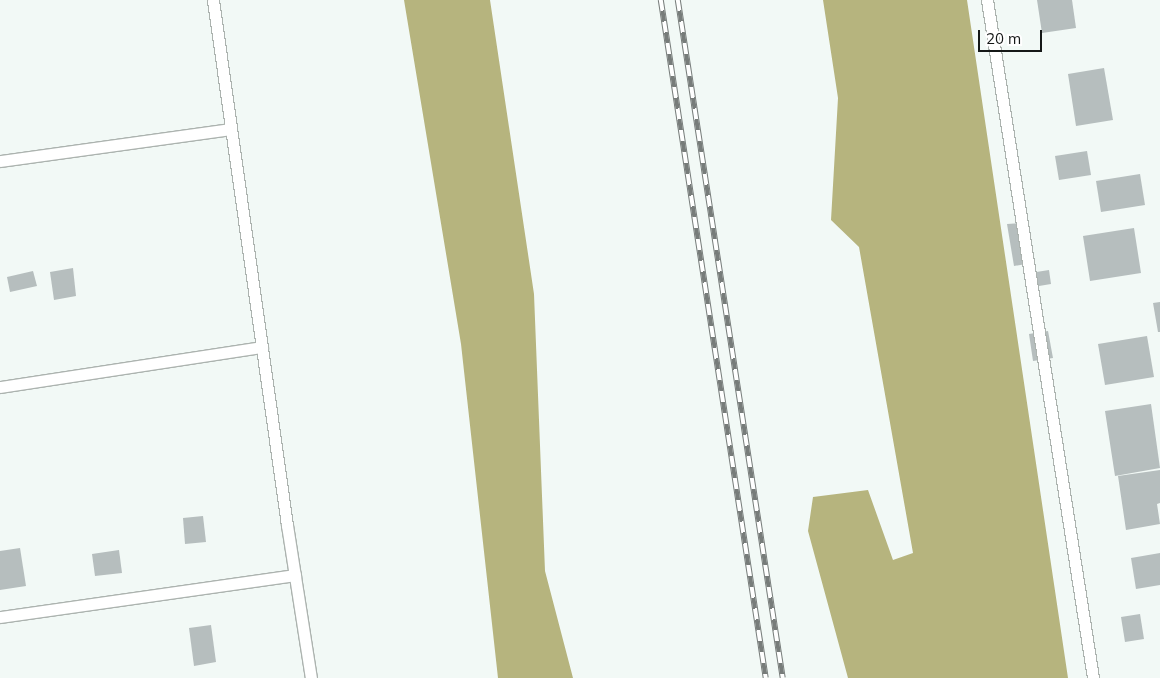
<!DOCTYPE html>
<html>
<head>
<meta charset="utf-8">
<style>
  body { margin:0 }
  #map { position:relative; width:1160px; height:678px; overflow:hidden; background:#f2f9f6; font-family:Mulish,sans-serif }
  div>[style] { position:absolute }
  [style*='--x'] { left:calc(var(--x)*1px); top:calc(var(--y)*1px); width:calc(var(--w)*1px); rotate:calc(var(--a)*1deg) }
  .forest>* { inset:0; background:#b6b47e }
  .building>* { inset:0; background:#b6bebe }
  .roads { filter:drop-shadow(1px 0 #acb3af) drop-shadow(-1px 0 #acb3af) drop-shadow(0 1px #acb3af) drop-shadow(0 -1px #acb3af) }
  .service>* { height:11px; margin:-5.5px; padding:0 5.5px; transform-origin:5.5px; border-radius:5.5px; background:#fff }
  .rail>* { height:5.5px; margin-top:-2.75px; transform-origin:0; background:repeating-linear-gradient(90deg,#fff 0 11px,#777c7a 0 22px); box-sizing:border-box; border-block:1px solid #777c7a }
  span { translate:-50% -50%; white-space:nowrap; text-align:center; line-height:1.15; -webkit-text-stroke:4.5px #fff; paint-order:stroke }
  .scale { position:absolute; left:978px; top:30px; width:64px; height:22px; box-sizing:border-box; border:2px solid #151817; border-top:0; padding-left:6px; font-size:15px; line-height:18px; white-space:nowrap; color:#151817; -webkit-text-stroke:4px #fff; paint-order:stroke }
</style>
</head>
<body>
<div id="map">
  <div class="forest">
    <i style="clip-path:polygon(404px 0,490px 0,534px 294px,545px 571px,573px 678px,498px 678px,461px 344px)"></i>
    <i style="clip-path:polygon(823px 0,967px 0,1068px 678px,848px 678px,808px 531px,813px 497px,868px 490px,893px 560px,913px 553px,859px 247px,831px 220px,838px 98px)"></i>
  </div>
  <div class="building">
    <i style="clip-path:polygon(1037px 0,1072px 0,1076px 28px,1042px 33px)"></i>
    <i style="clip-path:polygon(1104px 68px,1113px 120px,1076px 126px,1068px 74px)"></i>
    <i style="clip-path:polygon(1087px 151px,1091px 175px,1059px 180px,1055px 156px)"></i>
    <i style="clip-path:polygon(1140px 174px,1145px 205px,1101px 212px,1096px 181px)"></i>
    <i style="clip-path:polygon(1020px 223px,1026px 264px,1014px 266px,1007px 224px)"></i>
    <i style="clip-path:polygon(1134px 228px,1141px 273px,1090px 281px,1083px 236px)"></i>
    <i style="clip-path:polygon(73px 268px,76px 296px,54px 300px,50px 272px)"></i>
    <i style="clip-path:polygon(1049px 270px,1051px 284px,1033px 287px,1030px 273px)"></i>
    <i style="clip-path:polygon(33px 271px,37px 286px,10px 292px,7px 277px)"></i>
    <i style="clip-path:polygon(1160px 302px,1160px 332px,1158px 332px,1153px 303px)"></i>
    <i style="clip-path:polygon(1048px 331px,1053px 358px,1033px 361px,1029px 334px)"></i>
    <i style="clip-path:polygon(1147px 336px,1154px 377px,1105px 385px,1098px 344px)"></i>
    <i style="clip-path:polygon(1151px 404px,1160px 468px,1115px 476px,1105px 411px)"></i>
    <i style="clip-path:polygon(1160px 470px,1160px 503px,1157px 504px,1160px 524px,1126px 530px,1118px 476px)"></i>
    <i style="clip-path:polygon(203px 516px,206px 542px,185px 544px,183px 518px)"></i>
    <i style="clip-path:polygon(20px 548px,26px 586px,0 590px,0 551px)"></i>
    <i style="clip-path:polygon(119px 550px,122px 573px,95px 576px,92px 554px)"></i>
    <i style="clip-path:polygon(1160px 553px,1160px 585px,1136px 589px,1131px 558px)"></i>
    <i style="clip-path:polygon(1140px 614px,1144px 639px,1125px 642px,1121px 617px)"></i>
    <i style="clip-path:polygon(211px 625px,216px 662px,194px 666px,189px 628px)"></i>
  </div>
  <div class="roads">
    <div class="service">
      <i style="--x:213;--y:0;--w:530;--a:81.98"></i>
      <i style="--x:287;--y:525;--w:155;--a:81.1"></i>
      <i style="--x:987;--y:0;--w:686;--a:81.11"></i>
      <i style="--x:0;--y:161;--w:233;--a:-7.9"></i>
      <i style="--x:0;--y:387;--w:265;--a:-8.7"></i>
      <i style="--x:0;--y:617;--w:298;--a:-8.1"></i>
    </div>
  </div>
  <div class="rail">
    <i style="--x:661;--y:0;--w:686;--a:81.2"></i>
    <i style="--x:678;--y:0;--w:686;--a:81.2"></i>
  </div>
  <div class="scale">20 m</div>
</div>
</body>
</html>
